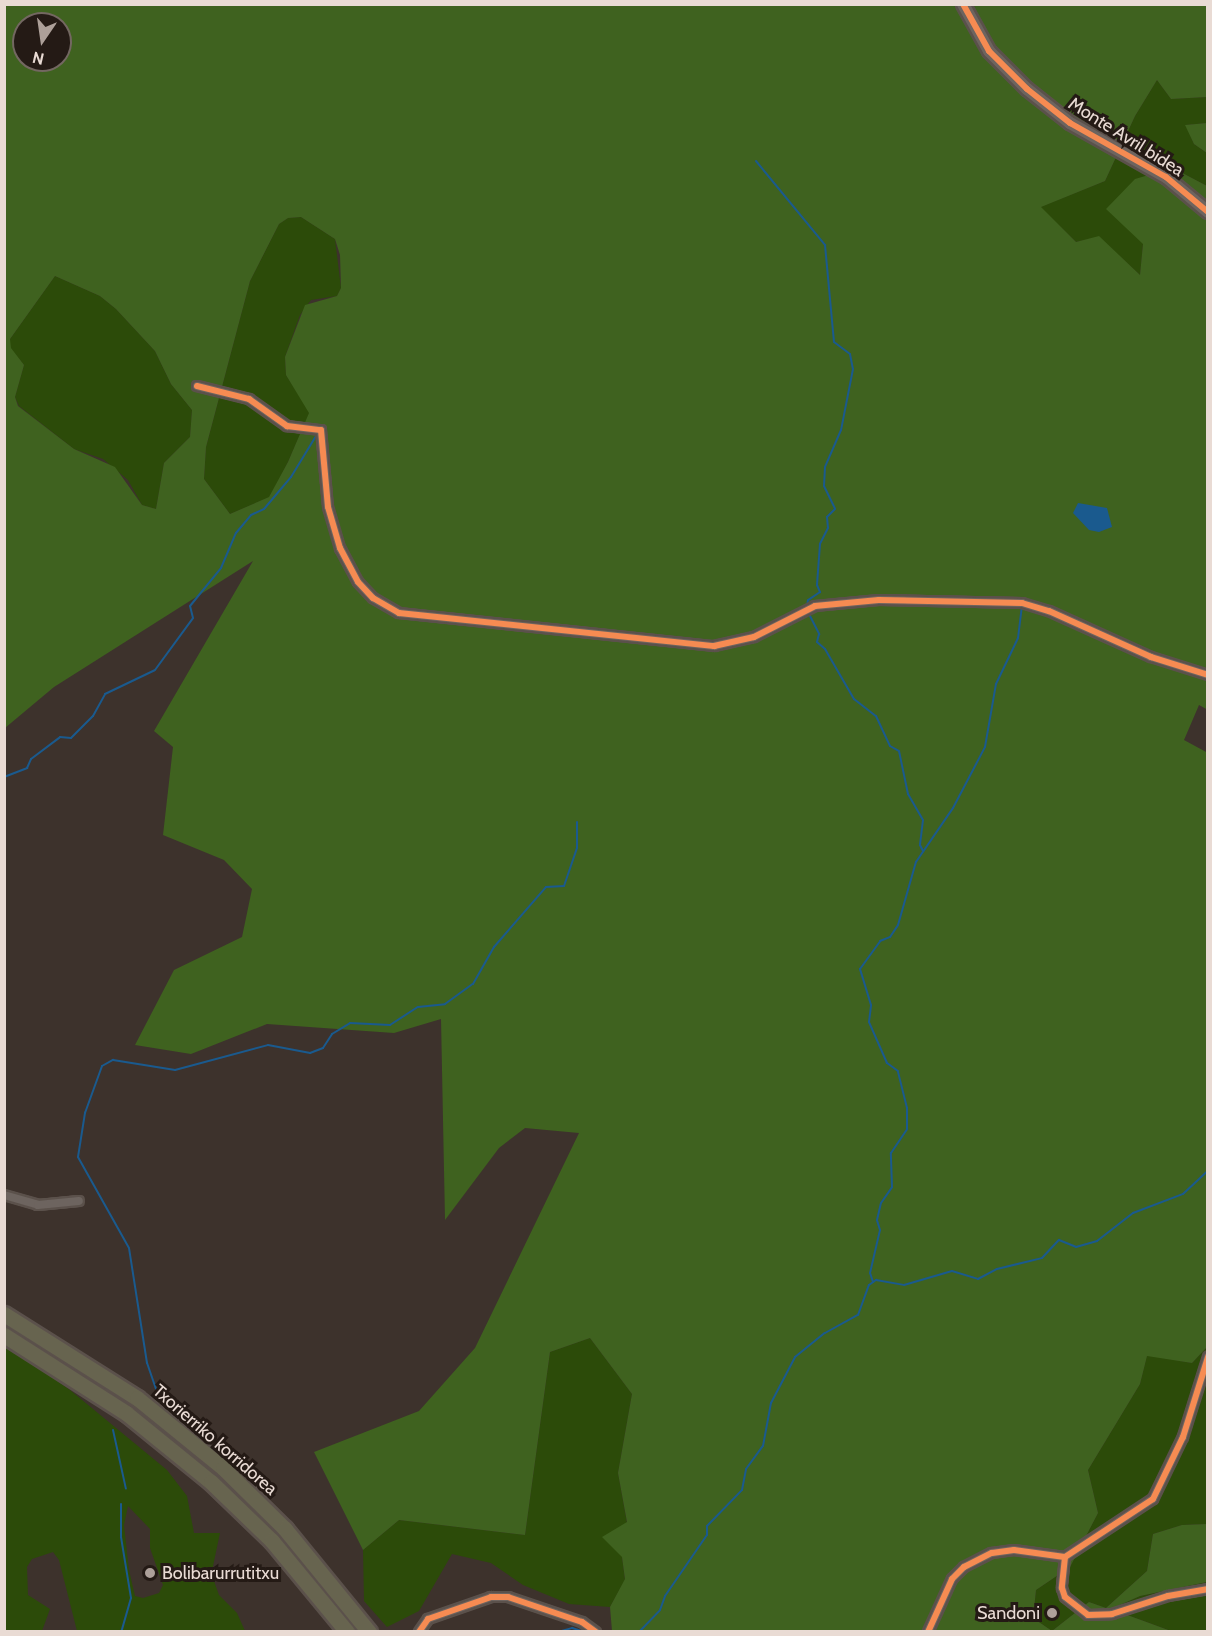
<!DOCTYPE html>
<html>
<head>
<meta charset="utf-8">
<style>
  body { margin:0 }
  #map { position:relative; width:1212px; height:1636px; overflow:hidden; background:#3d322c; font-family:Cabin,sans-serif }
  div>[style] { position:absolute }
  [style*='--x'] { left:calc(var(--x)*1px); top:calc(var(--y)*1px); width:calc(var(--w)*1px); rotate:calc(var(--a)*1deg) }
  .green>* { inset:0; background:#2c4b09 }
  .forest>* { inset:0; background:#3f621f }
  .water>* { inset:0; background:#1a5a8e }
  .stream>* { height:2px; margin:-1px; padding:0 1px; transform-origin:1px; border-radius:1px; background:#1a5a8e }
  .roads { filter:drop-shadow(2px 0 #5b514b) drop-shadow(-2px 0 #5b514b) drop-shadow(0 2px #5b514b) drop-shadow(0 -2px #5b514b) }
  .street>* { height:8px; margin:-4px; padding:0 4px; transform-origin:4px; border-radius:4px; background:#6d645f }
  .secondary>* { height:12px; margin:-6px; padding:0 6px; transform-origin:6px; border-radius:6px; background:#6d645f }
  .highway>* { height:15px; margin:-7.5px; padding:0 7.5px; transform-origin:7.5px; border-radius:7.5px; background:#67644f }
  .cycleway>* { height:6px; margin:-3px; padding:0 3px; transform-origin:3px; border-radius:3px; background:#f68b52 }
  .dots>* { width:16px; height:16px; translate:-50% -50%; box-sizing:border-box; border:3px solid #241a15; border-radius:50% }
  span { translate:-50% -50%; white-space:nowrap; text-align:center; line-height:1.15; -webkit-text-stroke:6px #241a15; paint-order:stroke }
  .street-label { font-size:18px; color:#e9dbd4 }
  .poi-label { font-size:18px; color:#e9dbd4 }
  .left { translate:0 -50%; text-align:left }
  .right { translate:-100% -50%; text-align:right }
  .frame { position:absolute; inset:0; border:6px solid #e9dbd4; pointer-events:none }
  .north { position:absolute; left:12px; top:12px; width:60px; height:60px; box-sizing:border-box; background:#241a15; border:2px solid #736761; border-radius:50%; rotate:193deg; font-size:16px; font-weight:700; line-height:24px; text-align:center; color:#e9dbd4 }
  .north::after { content:''; display:block; margin:auto; width:21px; height:27px; background:#ada099; clip-path:polygon(50% 0,100% 100%,50% 72%,0 100%) }
</style>
</head>
<body>
<div id="map">
  <div class="green">
    <i style="clip-path:polygon(1157px 80px,1171px 99px,1207px 97px,1207px 123px,1186px 125px,1194px 144px,1207px 153px,1207px 186px,1173px 168px,1143px 244px,1140px 275px,1099px 237px,1076px 242px,1040px 207px,1105px 181px,1135px 116px)"></i>
    <i style="clip-path:polygon(301px 217px,335px 239px,341px 288px,337px 296px,311px 300px,300px 315px,285px 357px,286px 375px,310px 412px,288px 462px,270px 497px,230px 514px,204px 479px,206px 447px,250px 281px,279px 224px,288px 218px)"></i>
    <i style="clip-path:polygon(55px 276px,100px 296px,116px 309px,155px 351px,171px 384px,192px 410px,190px 437px,164px 463px,156px 509px,142px 505px,128px 480px,103px 459px,74px 449px,19px 406px,15px 397px,24px 365px,10px 348px,10px 339px)"></i>
    <i style="clip-path:polygon(590px 1338px,632px 1394px,618px 1473px,627px 1523px,622px 1557px,625px 1580px,610px 1607px,569px 1604px,523px 1585px,491px 1563px,452px 1554px,419px 1611px,387px 1627px,364px 1601px,363px 1550px,399px 1520px,525px 1535px,550px 1352px)"></i>
    <i style="clip-path:polygon(evenodd,4px 1344px,70px 1390px,167px 1470px,187px 1496px,194px 1533px,220px 1533px,213px 1566px,214px 1581px,219px 1595px,237px 1613px,245px 1631px,77px 1631px,59px 1560px,53px 1552px,32px 1559px,27px 1567px,28px 1595px,50px 1609px,42px 1631px,5px 1631px,4px 1344px,128px 1506px,150px 1529px,150px 1548px,163px 1585px,159px 1593px,143px 1598px,135px 1596px,129px 1570px,124px 1525px,128px 1506px)"></i>
    <i style="clip-path:polygon(1207px 1347px,1207px 1524px,1182px 1525px,1153px 1534px,1147px 1571px,1106px 1608px,1089px 1602px,1052px 1631px,1033px 1618px,1036px 1590px,1070px 1567px,1098px 1513px,1088px 1470px,1140px 1384px,1147px 1355px,1192px 1363px)"></i>
    <i style="clip-path:polygon(1207px 1582px,1207px 1631px,1171px 1631px,1111px 1609px,1140px 1596px)"></i>
  </div>
  <div class="forest">
    <i style="clip-path:polygon(evenodd,5px 5px,1207px 5px,1207px 97px,1171px 99px,1157px 80px,1135px 116px,1105px 181px,1041px 207px,1076px 242px,1099px 236px,1140px 275px,1143px 244px,1106px 209px,1135px 179px,1173px 168px,1207px 186px,1208px 710px,1199px 705px,1184px 740px,1208px 753px,1207px 1347px,1192px 1363px,1147px 1356px,1140px 1384px,1088px 1470px,1098px 1513px,1070px 1567px,1036px 1590px,1033px 1618px,1052px 1631px,1089px 1602px,1106px 1608px,1147px 1571px,1153px 1534px,1182px 1525px,1207px 1524px,1207px 1582px,1140px 1596px,1111px 1609px,1171px 1631px,612px 1631px,610px 1607px,625px 1579px,622px 1557px,602px 1537px,627px 1522px,618px 1473px,632px 1394px,590px 1338px,550px 1352px,525px 1535px,399px 1520px,363px 1550px,314px 1452px,419px 1411px,475px 1348px,579px 1133px,525px 1128px,499px 1148px,445px 1220px,441px 1019px,394px 1033px,267px 1024px,191px 1054px,135px 1045px,174px 970px,242px 937px,252px 889px,224px 860px,163px 835px,173px 747px,154px 731px,253px 561px,54px 687px,5px 728px,5px 5px,24px 24px,60px 24px,60px 60px,24px 60px,24px 24px,5px 5px,301px 217px,335px 239px,340px 255px,341px 288px,337px 296px,305px 305px,285px 357px,286px 375px,309px 413px,288px 462px,269px 497px,230px 514px,204px 479px,206px 447px,250px 281px,279px 224px,288px 218px,301px 217px,5px 5px,55px 276px,100px 296px,116px 309px,155px 351px,171px 384px,192px 410px,190px 437px,164px 463px,156px 509px,142px 505px,115px 467px,74px 449px,18px 406px,15px 397px,24px 365px,11px 348px,10px 339px,55px 276px)"></i>
    <i style="clip-path:polygon(1207px 123px,1208px 123px,1207px 153px,1194px 144px,1185px 125px)"></i>
  </div>
  <div class="water">
    <i style="clip-path:polygon(1078px 503px,1107px 508px,1112px 527px,1099px 532px,1089px 530px,1073px 513px)"></i>
  </div>
  <div class="stream">
    <i style="--x:756;--y:161;--w:109;--a:50.6"></i>
    <i style="--x:825;--y:245;--w:97;--a:84.7"></i>
    <i style="--x:834;--y:342;--w:20;--a:37"></i>
    <i style="--x:850;--y:354;--w:15;--a:79"></i>
    <i style="--x:853;--y:369;--w:62;--a:101.1"></i>
    <i style="--x:841;--y:430;--w:40;--a:113.4"></i>
    <i style="--x:825;--y:467;--w:19;--a:93"></i>
    <i style="--x:824;--y:486;--w:25;--a:64"></i>
    <i style="--x:835;--y:509;--w:11;--a:135"></i>
    <i style="--x:827;--y:517;--w:11;--a:85"></i>
    <i style="--x:828;--y:528;--w:18;--a:117"></i>
    <i style="--x:820;--y:544;--w:41;--a:94.2"></i>
    <i style="--x:817;--y:585;--w:8;--a:67"></i>
    <i style="--x:820;--y:592;--w:14;--a:146"></i>
    <i style="--x:808;--y:600;--w:6;--a:99"></i>
    <i style="--x:808;--y:612;--w:25;--a:63"></i>
    <i style="--x:819;--y:634;--w:8;--a:104"></i>
    <i style="--x:817;--y:642;--w:11;--a:41"></i>
    <i style="--x:825;--y:649;--w:58;--a:59.9"></i>
    <i style="--x:854;--y:699;--w:28;--a:38"></i>
    <i style="--x:876;--y:716;--w:33;--a:65"></i>
    <i style="--x:890;--y:746;--w:10;--a:29"></i>
    <i style="--x:899;--y:751;--w:44;--a:78.2"></i>
    <i style="--x:908;--y:794;--w:30;--a:60"></i>
    <i style="--x:923;--y:820;--w:25;--a:97"></i>
    <i style="--x:920;--y:845;--w:7;--a:63"></i>
    <i style="--x:4;--y:777;--w:25;--a:-21"></i>
    <i style="--x:27;--y:768;--w:10;--a:-66"></i>
    <i style="--x:31;--y:759;--w:36;--a:-37"></i>
    <i style="--x:60;--y:737;--w:11;--a:5"></i>
    <i style="--x:71;--y:738;--w:31;--a:-45"></i>
    <i style="--x:93;--y:716;--w:25;--a:-61"></i>
    <i style="--x:105;--y:694;--w:55;--a:-25.6"></i>
    <i style="--x:155;--y:670;--w:64;--a:-53.8"></i>
    <i style="--x:193;--y:618;--w:12;--a:-104"></i>
    <i style="--x:190;--y:606;--w:49;--a:-50.8"></i>
    <i style="--x:221;--y:568;--w:38;--a:-67"></i>
    <i style="--x:236;--y:533;--w:23;--a:-50"></i>
    <i style="--x:251;--y:515;--w:14;--a:-25"></i>
    <i style="--x:264;--y:509;--w:42;--a:-49.8"></i>
    <i style="--x:291;--y:477;--w:48;--a:-58.6"></i>
    <i style="--x:873;--y:1282;--w:9;--a:-108"></i>
    <i style="--x:870;--y:1273;--w:44;--a:-76.9"></i>
    <i style="--x:880;--y:1230;--w:10;--a:-107"></i>
    <i style="--x:877;--y:1220;--w:17;--a:-77"></i>
    <i style="--x:881;--y:1203;--w:19;--a:-55"></i>
    <i style="--x:892;--y:1187;--w:34;--a:-92"></i>
    <i style="--x:891;--y:1153;--w:29;--a:-56"></i>
    <i style="--x:907;--y:1129;--w:21;--a:-90"></i>
    <i style="--x:907;--y:1108;--w:38;--a:-104"></i>
    <i style="--x:898;--y:1071;--w:14;--a:-144"></i>
    <i style="--x:887;--y:1063;--w:45;--a:-113.7"></i>
    <i style="--x:869;--y:1022;--w:17;--a:-83"></i>
    <i style="--x:871;--y:1005;--w:38;--a:-107"></i>
    <i style="--x:860;--y:969;--w:34;--a:-54"></i>
    <i style="--x:880;--y:941;--w:11;--a:-22"></i>
    <i style="--x:890;--y:937;--w:14;--a:-56"></i>
    <i style="--x:898;--y:925;--w:66;--a:-74.1"></i>
    <i style="--x:916;--y:862;--w:65;--a:-55.6"></i>
    <i style="--x:953;--y:808;--w:69;--a:-62.3"></i>
    <i style="--x:985;--y:747;--w:64;--a:-80.1"></i>
    <i style="--x:996;--y:684;--w:51;--a:-64.4"></i>
    <i style="--x:1018;--y:638;--w:31;--a:-83"></i>
    <i style="--x:156;--y:1389;--w:28;--a:-109"></i>
    <i style="--x:147;--y:1363;--w:116;--a:-98.9"></i>
    <i style="--x:129;--y:1248;--w:104;--a:-119.3"></i>
    <i style="--x:78;--y:1157;--w:45;--a:-81"></i>
    <i style="--x:85;--y:1113;--w:50;--a:-70.1"></i>
    <i style="--x:102;--y:1066;--w:13;--a:-29"></i>
    <i style="--x:113;--y:1060;--w:63;--a:9.2"></i>
    <i style="--x:175;--y:1070;--w:96;--a:-15"></i>
    <i style="--x:268;--y:1045;--w:43;--a:10.8"></i>
    <i style="--x:310;--y:1053;--w:14;--a:-21"></i>
    <i style="--x:323;--y:1048;--w:17;--a:-57"></i>
    <i style="--x:332;--y:1034;--w:21;--a:-31"></i>
    <i style="--x:350;--y:1023;--w:40;--a:2.9"></i>
    <i style="--x:390;--y:1025;--w:33;--a:-33"></i>
    <i style="--x:418;--y:1007;--w:27;--a:-6"></i>
    <i style="--x:445;--y:1004;--w:34;--a:-36"></i>
    <i style="--x:473;--y:984;--w:43;--a:-60.4"></i>
    <i style="--x:494;--y:947;--w:79;--a:-49.1"></i>
    <i style="--x:546;--y:887;--w:18;--a:-3"></i>
    <i style="--x:564;--y:886;--w:40;--a:-71.1"></i>
    <i style="--x:577;--y:848;--w:26;--a:-90"></i>
    <i style="--x:113;--y:1430;--w:60;--a:77.6"></i>
    <i style="--x:121;--y:1504;--w:33;--a:90"></i>
    <i style="--x:121;--y:1537;--w:62;--a:80.7"></i>
    <i style="--x:131;--y:1598;--w:35;--a:106"></i>
    <i style="--x:558;--y:1632;--w:15;--a:-16"></i>
    <i style="--x:572;--y:1628;--w:14;--a:17"></i>
    <i style="--x:639;--y:1632;--w:30;--a:-46"></i>
    <i style="--x:660;--y:1610;--w:15;--a:-70"></i>
    <i style="--x:665;--y:1596;--w:74;--a:-55.5"></i>
    <i style="--x:707;--y:1535;--w:9;--a:-90"></i>
    <i style="--x:707;--y:1526;--w:50;--a:-45.8"></i>
    <i style="--x:742;--y:1490;--w:21;--a:-79"></i>
    <i style="--x:746;--y:1469;--w:29;--a:-54"></i>
    <i style="--x:763;--y:1446;--w:44;--a:-79.5"></i>
    <i style="--x:771;--y:1403;--w:52;--a:-62.4"></i>
    <i style="--x:795;--y:1357;--w:38;--a:-39"></i>
    <i style="--x:825;--y:1333;--w:38;--a:-29"></i>
    <i style="--x:858;--y:1315;--w:32;--a:-70"></i>
    <i style="--x:869;--y:1285;--w:9;--a:-36"></i>
    <i style="--x:876;--y:1280;--w:28;--a:10"></i>
    <i style="--x:904;--y:1285;--w:50;--a:-16.3"></i>
    <i style="--x:952;--y:1271;--w:27;--a:17"></i>
    <i style="--x:978;--y:1279;--w:21;--a:-28"></i>
    <i style="--x:997;--y:1269;--w:46;--a:-13.7"></i>
    <i style="--x:1042;--y:1258;--w:25;--a:-47"></i>
    <i style="--x:1059;--y:1240;--w:18;--a:22"></i>
    <i style="--x:1076;--y:1247;--w:22;--a:-16"></i>
    <i style="--x:1097;--y:1241;--w:46;--a:-37.9"></i>
    <i style="--x:1133;--y:1213;--w:53;--a:-20.8"></i>
    <i style="--x:1183;--y:1194;--w:34;--a:-43"></i>
  </div>
  <div class="roads">
    <div class="street">
      <i style="--x:197;--y:386;--w:54;--a:14"></i>
      <i style="--x:249;--y:399;--w:47;--a:35.4"></i>
      <i style="--x:287;--y:426;--w:34;--a:7"></i>
      <i style="--x:321;--y:430;--w:77;--a:84.8"></i>
      <i style="--x:328;--y:507;--w:43;--a:73.7"></i>
      <i style="--x:340;--y:548;--w:38;--a:62"></i>
      <i style="--x:358;--y:582;--w:22;--a:47"></i>
      <i style="--x:373;--y:598;--w:30;--a:30"></i>
      <i style="--x:399;--y:613;--w:317;--a:6"></i>
      <i style="--x:714;--y:646;--w:41;--a:-12.7"></i>
      <i style="--x:754;--y:637;--w:68;--a:-26.9"></i>
      <i style="--x:815;--y:606;--w:64;--a:-5.4"></i>
      <i style="--x:879;--y:600;--w:143;--a:1.2"></i>
      <i style="--x:1022;--y:603;--w:28;--a:17"></i>
      <i style="--x:1049;--y:611;--w:112;--a:24.3"></i>
      <i style="--x:1151;--y:657;--w:60;--a:17.5"></i>
      <i style="--x:4;--y:1195;--w:35;--a:16"></i>
      <i style="--x:38;--y:1205;--w:41;--a:-5.6"></i>
      <i style="--x:1065;--y:1557;--w:31;--a:96"></i>
      <i style="--x:1062;--y:1588;--w:9;--a:72"></i>
      <i style="--x:1065;--y:1597;--w:29;--a:38"></i>
      <i style="--x:1088;--y:1615;--w:24;--a:-2"></i>
      <i style="--x:1112;--y:1614;--w:59;--a:-17.8"></i>
      <i style="--x:1168;--y:1596;--w:41;--a:-9.9"></i>
      <i style="--x:419;--y:1632;--w:16;--a:-55"></i>
      <i style="--x:428;--y:1619;--w:67;--a:-19.2"></i>
      <i style="--x:491;--y:1597;--w:17;--a:0"></i>
      <i style="--x:508;--y:1597;--w:78;--a:18.7"></i>
      <i style="--x:582;--y:1622;--w:17;--a:36"></i>
      <i style="--x:928;--y:1632;--w:58;--a:-65.6"></i>
      <i style="--x:952;--y:1579;--w:17;--a:-45"></i>
      <i style="--x:964;--y:1567;--w:31;--a:-27"></i>
      <i style="--x:992;--y:1553;--w:22;--a:-8"></i>
      <i style="--x:1014;--y:1550;--w:51;--a:7.8"></i>
      <i style="--x:1065;--y:1557;--w:105;--a:-33.4"></i>
      <i style="--x:1153;--y:1499;--w:69;--a:-64.2"></i>
      <i style="--x:1183;--y:1437;--w:84;--a:-72.6"></i>
    </div>
    <div class="secondary">
      <i style="--x:963;--y:4;--w:54;--a:61"></i>
      <i style="--x:989;--y:51;--w:54;--a:45"></i>
      <i style="--x:1027;--y:89;--w:55;--a:38.3"></i>
      <i style="--x:1070;--y:123;--w:110;--a:29.4"></i>
      <i style="--x:1166;--y:177;--w:55;--a:39.8"></i>
    </div>
    <div class="highway">
      <i style="--x:4;--y:1314;--w:157;--a:32.3"></i>
      <i style="--x:137;--y:1398;--w:111;--a:39.1"></i>
      <i style="--x:223;--y:1468;--w:87;--a:44.5"></i>
      <i style="--x:285;--y:1529;--w:133;--a:50.8"></i>
      <i style="--x:4;--y:1335;--w:145;--a:32.6"></i>
      <i style="--x:126;--y:1413;--w:109;--a:39.1"></i>
      <i style="--x:211;--y:1482;--w:85;--a:44"></i>
      <i style="--x:272;--y:1541;--w:118;--a:50.5"></i>
    </div>
  </div>
  <div class="cycleway">
    <i style="--x:963;--y:4;--w:54;--a:61"></i>
    <i style="--x:989;--y:51;--w:54;--a:45"></i>
    <i style="--x:1027;--y:89;--w:55;--a:38.3"></i>
    <i style="--x:1070;--y:123;--w:110;--a:29.4"></i>
    <i style="--x:1166;--y:177;--w:55;--a:39.8"></i>
    <i style="--x:197;--y:386;--w:54;--a:14"></i>
    <i style="--x:249;--y:399;--w:47;--a:35.4"></i>
    <i style="--x:287;--y:426;--w:34;--a:7"></i>
    <i style="--x:321;--y:430;--w:77;--a:84.8"></i>
    <i style="--x:328;--y:507;--w:43;--a:73.7"></i>
    <i style="--x:340;--y:548;--w:38;--a:62"></i>
    <i style="--x:358;--y:582;--w:22;--a:47"></i>
    <i style="--x:373;--y:598;--w:30;--a:30"></i>
    <i style="--x:399;--y:613;--w:317;--a:6"></i>
    <i style="--x:714;--y:646;--w:41;--a:-12.7"></i>
    <i style="--x:754;--y:637;--w:68;--a:-26.9"></i>
    <i style="--x:815;--y:606;--w:64;--a:-5.4"></i>
    <i style="--x:879;--y:600;--w:143;--a:1.2"></i>
    <i style="--x:1022;--y:603;--w:28;--a:17"></i>
    <i style="--x:1049;--y:611;--w:112;--a:24.3"></i>
    <i style="--x:1151;--y:657;--w:60;--a:17.5"></i>
    <i style="--x:1065;--y:1557;--w:31;--a:96"></i>
    <i style="--x:1062;--y:1588;--w:9;--a:72"></i>
    <i style="--x:1065;--y:1597;--w:29;--a:38"></i>
    <i style="--x:1088;--y:1615;--w:24;--a:-2"></i>
    <i style="--x:1112;--y:1614;--w:59;--a:-17.8"></i>
    <i style="--x:1168;--y:1596;--w:41;--a:-9.9"></i>
    <i style="--x:419;--y:1632;--w:16;--a:-55"></i>
    <i style="--x:428;--y:1619;--w:67;--a:-19.2"></i>
    <i style="--x:491;--y:1597;--w:17;--a:0"></i>
    <i style="--x:508;--y:1597;--w:78;--a:18.7"></i>
    <i style="--x:582;--y:1622;--w:17;--a:36"></i>
    <i style="--x:928;--y:1632;--w:58;--a:-65.6"></i>
    <i style="--x:952;--y:1579;--w:17;--a:-45"></i>
    <i style="--x:964;--y:1567;--w:31;--a:-27"></i>
    <i style="--x:992;--y:1553;--w:22;--a:-8"></i>
    <i style="--x:1014;--y:1550;--w:51;--a:7.8"></i>
    <i style="--x:1065;--y:1557;--w:105;--a:-33.4"></i>
    <i style="--x:1153;--y:1499;--w:69;--a:-64.2"></i>
    <i style="--x:1183;--y:1437;--w:84;--a:-72.6"></i>
  </div>
  <div class="dots">
    <i style="left:150px;top:1573px;background:#ada099"></i>
    <i style="left:1052px;top:1613px;background:#ada099"></i>
  </div>
  <div class="street-label">
    <span style="left:1126px;top:137px;rotate:32deg">Monte Avril bidea</span>
    <span style="left:215px;top:1440px;rotate:41deg">Txorierriko korridorea</span>
  </div>
  <div class="poi-label">
    <span class="left" style="left:162px;top:1573px">Bolibarurrutitxu</span>
    <span class="right" style="left:1040px;top:1613px">Sandoni</span>
  </div>
  <div class="frame"></div>
  <div class="north">N</div>
</div>
</body>
</html>
